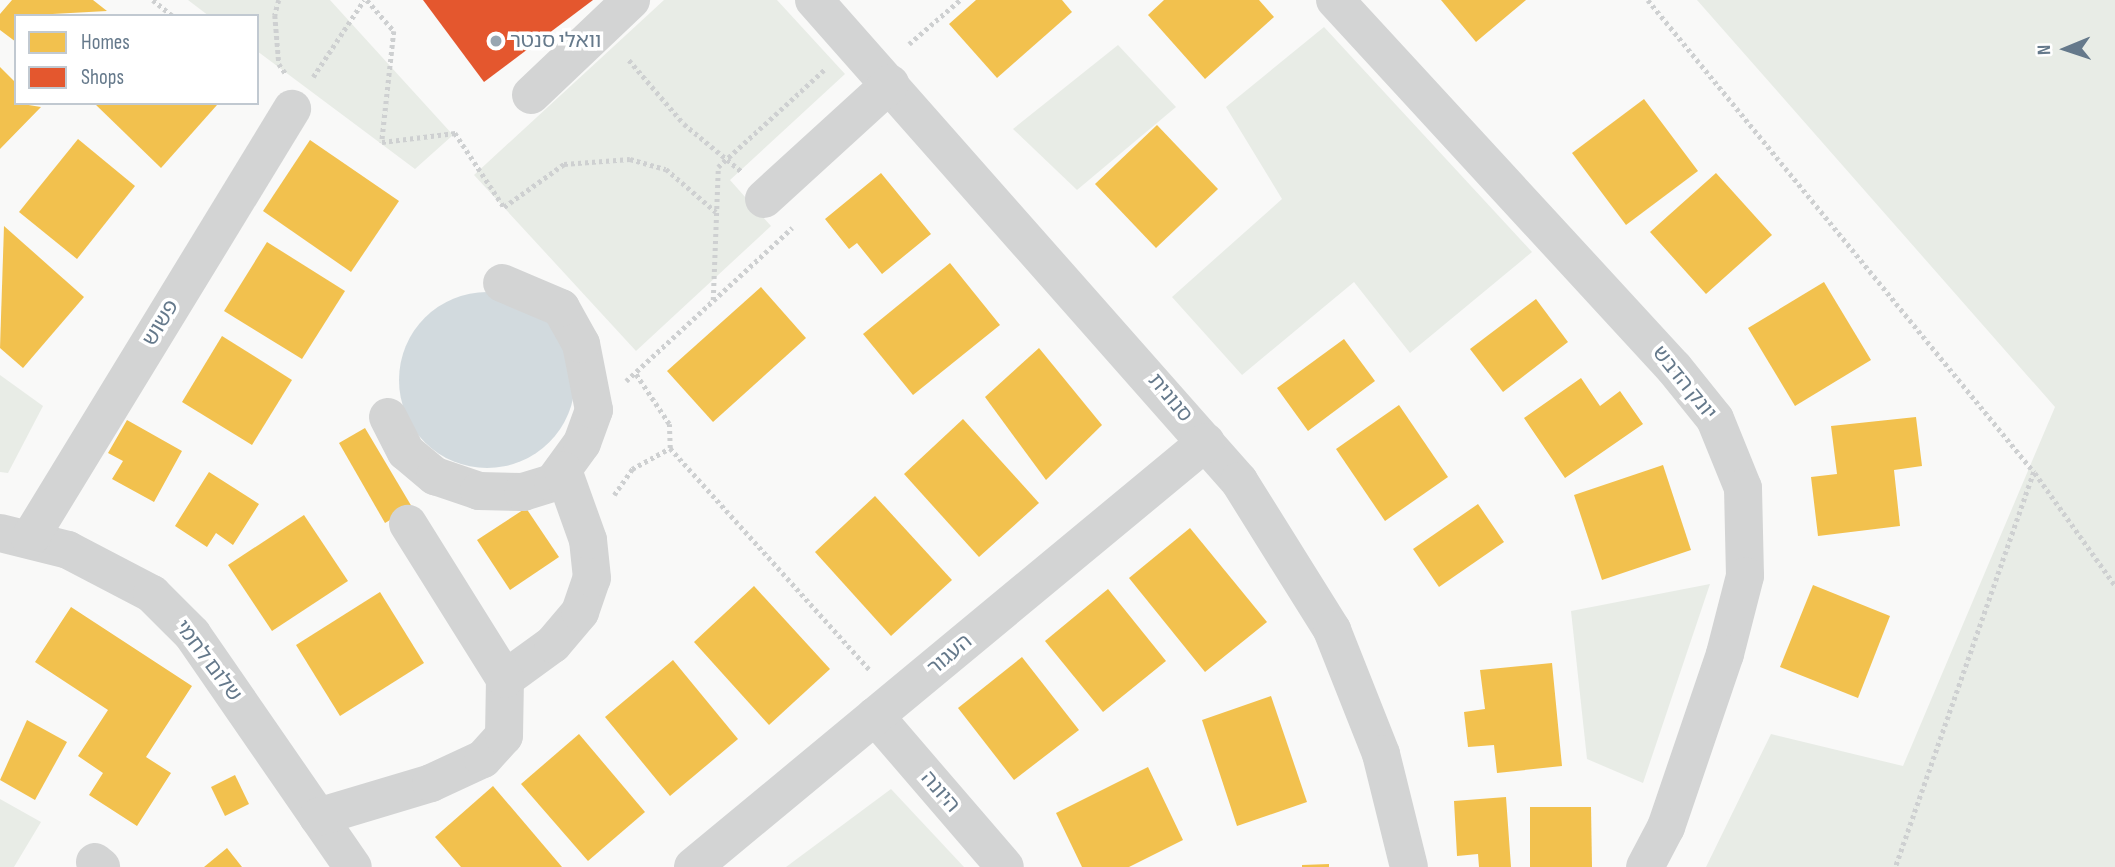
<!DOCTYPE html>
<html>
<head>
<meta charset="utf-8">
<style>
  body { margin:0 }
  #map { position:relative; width:2115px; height:867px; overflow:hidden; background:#f9f9f8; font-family:"Sofia Sans Condensed","Noto Sans Hebrew",sans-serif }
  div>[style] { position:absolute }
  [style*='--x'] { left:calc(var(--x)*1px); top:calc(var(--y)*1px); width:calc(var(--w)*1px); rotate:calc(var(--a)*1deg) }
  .green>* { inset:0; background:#e8ece6 }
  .water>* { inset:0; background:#d2dade }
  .round { border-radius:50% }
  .homes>* { inset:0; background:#f2c14e }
  .shops>* { inset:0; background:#e4572e }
  .path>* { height:4.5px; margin-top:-2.25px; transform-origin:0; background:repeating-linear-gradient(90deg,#ced0d1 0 3.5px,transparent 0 7px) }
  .minor>* { height:38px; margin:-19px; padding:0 19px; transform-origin:19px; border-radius:19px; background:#d3d4d4 }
  .dots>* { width:19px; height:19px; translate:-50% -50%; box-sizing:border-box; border:4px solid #fff; border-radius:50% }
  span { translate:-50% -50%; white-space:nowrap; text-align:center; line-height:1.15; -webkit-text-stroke:7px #fff; paint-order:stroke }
  .poi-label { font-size:21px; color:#65798b }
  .left { translate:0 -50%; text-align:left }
  .street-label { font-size:21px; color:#65798b }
  .legend { position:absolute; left:14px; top:14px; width:245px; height:91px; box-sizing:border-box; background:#fff; border:2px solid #c1c9d1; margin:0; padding:9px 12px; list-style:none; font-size:21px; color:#65798b }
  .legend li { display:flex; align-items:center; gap:14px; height:35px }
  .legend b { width:35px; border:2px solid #c1c9d1 }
  .north { position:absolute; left:2031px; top:14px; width:70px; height:70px; -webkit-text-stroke:5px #fff; paint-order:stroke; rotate:268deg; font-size:19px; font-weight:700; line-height:28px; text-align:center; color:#65798b }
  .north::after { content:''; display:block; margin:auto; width:24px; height:32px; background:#65798b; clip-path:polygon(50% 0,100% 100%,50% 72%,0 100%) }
</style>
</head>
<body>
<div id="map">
  <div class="green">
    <i style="clip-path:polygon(188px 0,330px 0,453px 135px,415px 169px,257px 51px,257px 16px,209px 16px)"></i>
    <i style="clip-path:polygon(664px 0,777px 0,845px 74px,730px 180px,771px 226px,636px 351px,474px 175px)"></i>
    <i style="clip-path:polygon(1697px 0,2115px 0,2115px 867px,1706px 867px,1771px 734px,1903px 766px,2055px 407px)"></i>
    <i style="clip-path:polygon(1324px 27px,1532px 252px,1410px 353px,1354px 282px,1242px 375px,1172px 297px,1282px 199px,1226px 107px)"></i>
    <i style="clip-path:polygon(1118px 45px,1176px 107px,1077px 190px,1013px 129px)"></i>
    <i style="clip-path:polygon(0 375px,43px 406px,8px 473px,0 472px)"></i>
    <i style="clip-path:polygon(1710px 584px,1643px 783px,1587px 759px,1571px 611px)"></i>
    <i style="clip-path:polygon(891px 789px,964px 867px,786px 867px)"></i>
    <i style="clip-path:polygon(0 799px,41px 822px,14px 867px,0 867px)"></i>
  </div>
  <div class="water">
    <i class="round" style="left:399px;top:292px;width:176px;height:176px"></i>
  </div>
  <div class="homes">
    <i style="clip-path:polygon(12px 0,93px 0,107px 11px,16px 16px,16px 42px,0 30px,0 14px)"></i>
    <i style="clip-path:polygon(976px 0,1062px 0,1072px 12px,997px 78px,949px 24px)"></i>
    <i style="clip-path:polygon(1164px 0,1259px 0,1274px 17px,1205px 79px,1148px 15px)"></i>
    <i style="clip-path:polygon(1441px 0,1526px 0,1476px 42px)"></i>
    <i style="clip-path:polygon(0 67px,16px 83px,16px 103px,41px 107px,0 149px)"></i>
    <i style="clip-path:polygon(1644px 99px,1698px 171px,1626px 225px,1572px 153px)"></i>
    <i style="clip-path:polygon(94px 103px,215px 103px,217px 105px,161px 168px)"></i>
    <i style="clip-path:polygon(1157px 125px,1218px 189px,1156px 248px,1095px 184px)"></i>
    <i style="clip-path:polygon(78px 139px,135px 186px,77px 259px,19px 212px)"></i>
    <i style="clip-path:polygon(310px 140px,399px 201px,351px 272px,263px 211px)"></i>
    <i style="clip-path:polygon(881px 173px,931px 234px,882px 274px,857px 243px,849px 249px,825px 219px)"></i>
    <i style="clip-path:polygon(1716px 173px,1772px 235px,1706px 294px,1650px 232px)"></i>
    <i style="clip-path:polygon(4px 226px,84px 297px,23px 368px,0 348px)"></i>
    <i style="clip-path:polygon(267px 242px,345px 291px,302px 359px,224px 311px)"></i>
    <i style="clip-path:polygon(950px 263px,1000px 325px,913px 395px,863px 334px)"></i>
    <i style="clip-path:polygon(1824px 282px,1871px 360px,1795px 406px,1748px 328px)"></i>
    <i style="clip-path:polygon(761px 287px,806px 338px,713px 422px,667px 371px)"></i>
    <i style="clip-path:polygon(1536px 299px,1568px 342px,1503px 392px,1470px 349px)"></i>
    <i style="clip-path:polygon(222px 336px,292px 380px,252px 445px,182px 402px)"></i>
    <i style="clip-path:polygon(1344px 339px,1375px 381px,1308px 431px,1277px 388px)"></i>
    <i style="clip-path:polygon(1039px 348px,1102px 425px,1046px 480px,985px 397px)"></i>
    <i style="clip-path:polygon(1581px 378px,1600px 406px,1620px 391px,1643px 424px,1565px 478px,1524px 418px)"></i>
    <i style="clip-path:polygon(1399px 405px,1448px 477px,1385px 521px,1336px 449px)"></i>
    <i style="clip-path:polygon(1916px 417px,1922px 466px,1894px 470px,1900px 526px,1818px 536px,1811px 477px,1837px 474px,1831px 426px)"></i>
    <i style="clip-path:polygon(963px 419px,1039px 503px,979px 557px,904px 474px)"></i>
    <i style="clip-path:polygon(127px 420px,182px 451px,154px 502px,112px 479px,123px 461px,108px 453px)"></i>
    <i style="clip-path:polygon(365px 428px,412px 507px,385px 523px,339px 443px)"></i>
    <i style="clip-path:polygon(1663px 465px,1691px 550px,1602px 580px,1574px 495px)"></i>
    <i style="clip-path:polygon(209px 472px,259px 504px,233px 545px,216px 533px,207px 547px,175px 526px)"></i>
    <i style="clip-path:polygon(875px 496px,952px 580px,891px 636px,815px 552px)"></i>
    <i style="clip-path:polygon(1478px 504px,1504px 542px,1439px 587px,1413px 549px)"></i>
    <i style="clip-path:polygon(526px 508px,559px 557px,510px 590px,477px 540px)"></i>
    <i style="clip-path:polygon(304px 515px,348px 581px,272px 631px,228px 565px)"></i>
    <i style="clip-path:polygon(1190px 528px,1267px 622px,1205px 672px,1129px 578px)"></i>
    <i style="clip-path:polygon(1813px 585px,1890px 616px,1858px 698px,1780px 667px)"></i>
    <i style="clip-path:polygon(754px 586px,830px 669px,769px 725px,694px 642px)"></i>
    <i style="clip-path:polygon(1108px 589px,1166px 661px,1103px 712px,1045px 641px)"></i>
    <i style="clip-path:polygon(380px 592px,424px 663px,340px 716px,296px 645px)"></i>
    <i style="clip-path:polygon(71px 607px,192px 686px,146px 757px,171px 773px,137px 826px,89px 795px,103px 773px,78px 756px,108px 710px,35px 662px)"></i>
    <i style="clip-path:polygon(1022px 657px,1079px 730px,1014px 780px,958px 708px)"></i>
    <i style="clip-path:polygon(673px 660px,738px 739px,670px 796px,605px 717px)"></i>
    <i style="clip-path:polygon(1552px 663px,1562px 766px,1497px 773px,1494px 745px,1468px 747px,1464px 712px,1485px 709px,1480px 670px)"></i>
    <i style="clip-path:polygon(1271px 696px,1307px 802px,1237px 826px,1202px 720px)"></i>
    <i style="clip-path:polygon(27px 720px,67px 742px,35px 800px,0 780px)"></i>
    <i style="clip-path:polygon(579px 734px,645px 812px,588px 861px,521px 784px)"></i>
    <i style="clip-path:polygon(1148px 767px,1183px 840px,1129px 867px,1082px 867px,1056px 813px)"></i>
    <i style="clip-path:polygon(235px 775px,249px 804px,225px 816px,211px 787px)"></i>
    <i style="clip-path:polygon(493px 786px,562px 867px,461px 867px,435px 837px)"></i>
    <i style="clip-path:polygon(1506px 797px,1511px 867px,1479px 867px,1478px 854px,1457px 856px,1454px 801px)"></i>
    <i style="clip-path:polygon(1530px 807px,1591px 807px,1592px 867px,1530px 867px)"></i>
    <i style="clip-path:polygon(227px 848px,242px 867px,204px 867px)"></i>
    <i style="clip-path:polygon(1329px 864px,1329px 867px,1302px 867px,1302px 865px)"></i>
  </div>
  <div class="shops">
    <i style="clip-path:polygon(423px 0,593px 0,484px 82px)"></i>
  </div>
  <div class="path">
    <i style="--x:153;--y:0;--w:26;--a:39"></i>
    <i style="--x:279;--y:0;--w:16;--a:105"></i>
    <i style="--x:275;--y:15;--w:49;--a:85.3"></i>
    <i style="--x:279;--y:64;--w:12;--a:55"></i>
    <i style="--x:367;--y:0;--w:41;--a:48.9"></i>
    <i style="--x:394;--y:31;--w:112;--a:96.2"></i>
    <i style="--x:382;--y:142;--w:74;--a:-7"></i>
    <i style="--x:455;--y:133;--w:89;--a:56.5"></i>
    <i style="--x:504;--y:207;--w:74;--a:-35.6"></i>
    <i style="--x:564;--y:164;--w:66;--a:-4.3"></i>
    <i style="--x:630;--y:159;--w:37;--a:16"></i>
    <i style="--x:666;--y:169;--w:66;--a:40.7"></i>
    <i style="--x:1648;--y:0;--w:610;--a:50.72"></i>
    <i style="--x:2034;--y:472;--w:418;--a:109.3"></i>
    <i style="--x:909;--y:44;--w:67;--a:-40.8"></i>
    <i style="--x:629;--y:60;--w:84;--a:49.3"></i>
    <i style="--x:684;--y:124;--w:74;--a:39.5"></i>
    <i style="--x:313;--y:77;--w:92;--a:-56.5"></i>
    <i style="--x:713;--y:300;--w:133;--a:-87.8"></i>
    <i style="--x:718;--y:167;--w:145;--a:-42.5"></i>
    <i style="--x:626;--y:381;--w:226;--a:-42.7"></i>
    <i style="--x:670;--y:448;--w:300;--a:48"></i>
    <i style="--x:2035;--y:473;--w:138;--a:54.5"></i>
    <i style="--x:614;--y:495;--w:32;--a:-55"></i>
    <i style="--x:632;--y:469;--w:43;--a:-28.9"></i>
    <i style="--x:670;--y:448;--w:24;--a:-92"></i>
    <i style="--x:669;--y:424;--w:61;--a:-123.7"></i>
  </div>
  <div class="minor">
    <i style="--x:814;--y:0;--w:642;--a:48.54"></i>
    <i style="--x:1239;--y:481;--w:176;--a:58"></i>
    <i style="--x:1332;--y:630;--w:133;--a:68.4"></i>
    <i style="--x:1381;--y:754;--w:116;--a:76.1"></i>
    <i style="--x:1335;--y:0;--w:500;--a:47.35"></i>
    <i style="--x:1674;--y:368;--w:65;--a:51.2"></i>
    <i style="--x:1715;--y:419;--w:74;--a:67.9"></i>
    <i style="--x:1743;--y:488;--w:88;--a:88.7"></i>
    <i style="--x:1745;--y:576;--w:81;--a:104.4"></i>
    <i style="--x:1725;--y:654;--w:183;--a:108.8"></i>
    <i style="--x:1666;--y:827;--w:45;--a:117.7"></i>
    <i style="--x:531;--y:95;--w:138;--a:-43.5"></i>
    <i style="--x:764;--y:199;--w:171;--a:-42.4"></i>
    <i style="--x:388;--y:417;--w:39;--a:63"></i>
    <i style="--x:406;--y:452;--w:38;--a:40"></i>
    <i style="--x:435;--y:476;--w:46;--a:18.8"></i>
    <i style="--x:479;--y:491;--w:44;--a:1.3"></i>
    <i style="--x:523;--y:492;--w:31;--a:-17"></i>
    <i style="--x:553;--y:483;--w:49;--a:-54.1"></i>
    <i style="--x:582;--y:443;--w:35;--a:-70"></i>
    <i style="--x:594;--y:410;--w:67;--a:-101.1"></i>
    <i style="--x:581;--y:344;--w:41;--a:-119.1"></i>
    <i style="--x:561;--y:308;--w:64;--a:-157"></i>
    <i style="--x:0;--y:533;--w:70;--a:14"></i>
    <i style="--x:68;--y:550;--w:95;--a:27.6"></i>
    <i style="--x:152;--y:594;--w:57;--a:45"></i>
    <i style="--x:192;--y:634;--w:283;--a:55.4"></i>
    <i style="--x:30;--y:538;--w:503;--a:-58.59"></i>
    <i style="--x:505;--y:679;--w:59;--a:-36.1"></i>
    <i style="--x:553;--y:644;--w:42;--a:-49.8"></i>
    <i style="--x:580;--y:612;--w:36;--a:-71"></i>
    <i style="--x:592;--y:578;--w:38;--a:-96"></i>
    <i style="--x:588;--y:540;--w:74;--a:-109.7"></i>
    <i style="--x:875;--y:716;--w:199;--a:49.3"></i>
    <i style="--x:318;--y:817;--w:118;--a:-16.7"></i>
    <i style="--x:431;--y:783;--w:57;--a:-24.8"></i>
    <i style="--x:483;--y:759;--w:31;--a:-48"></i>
    <i style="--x:504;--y:736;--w:57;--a:-89"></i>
    <i style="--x:505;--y:679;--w:183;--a:-122"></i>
    <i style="--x:95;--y:862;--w:8;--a:40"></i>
    <i style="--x:693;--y:867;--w:666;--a:-39.64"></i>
  </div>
  <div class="dots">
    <i style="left:496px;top:41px;background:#99a6b1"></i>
  </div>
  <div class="poi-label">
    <span class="left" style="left:510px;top:41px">וואלי סנטר</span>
  </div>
  <div class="street-label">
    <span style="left:161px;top:323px;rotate:-59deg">פשוש</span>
    <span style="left:1684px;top:383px;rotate:51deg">יונק הדבש</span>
    <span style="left:1170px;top:398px;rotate:50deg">סנונית</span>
    <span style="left:950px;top:655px;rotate:-40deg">העגור</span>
    <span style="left:208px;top:661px;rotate:53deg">שלום לחמי</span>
    <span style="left:940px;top:792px;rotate:49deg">היונה</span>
  </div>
  <ul class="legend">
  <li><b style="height:19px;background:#f2c14e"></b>Homes</li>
  <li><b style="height:19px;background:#e4572e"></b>Shops</li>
  </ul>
  <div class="north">N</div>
</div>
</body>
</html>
